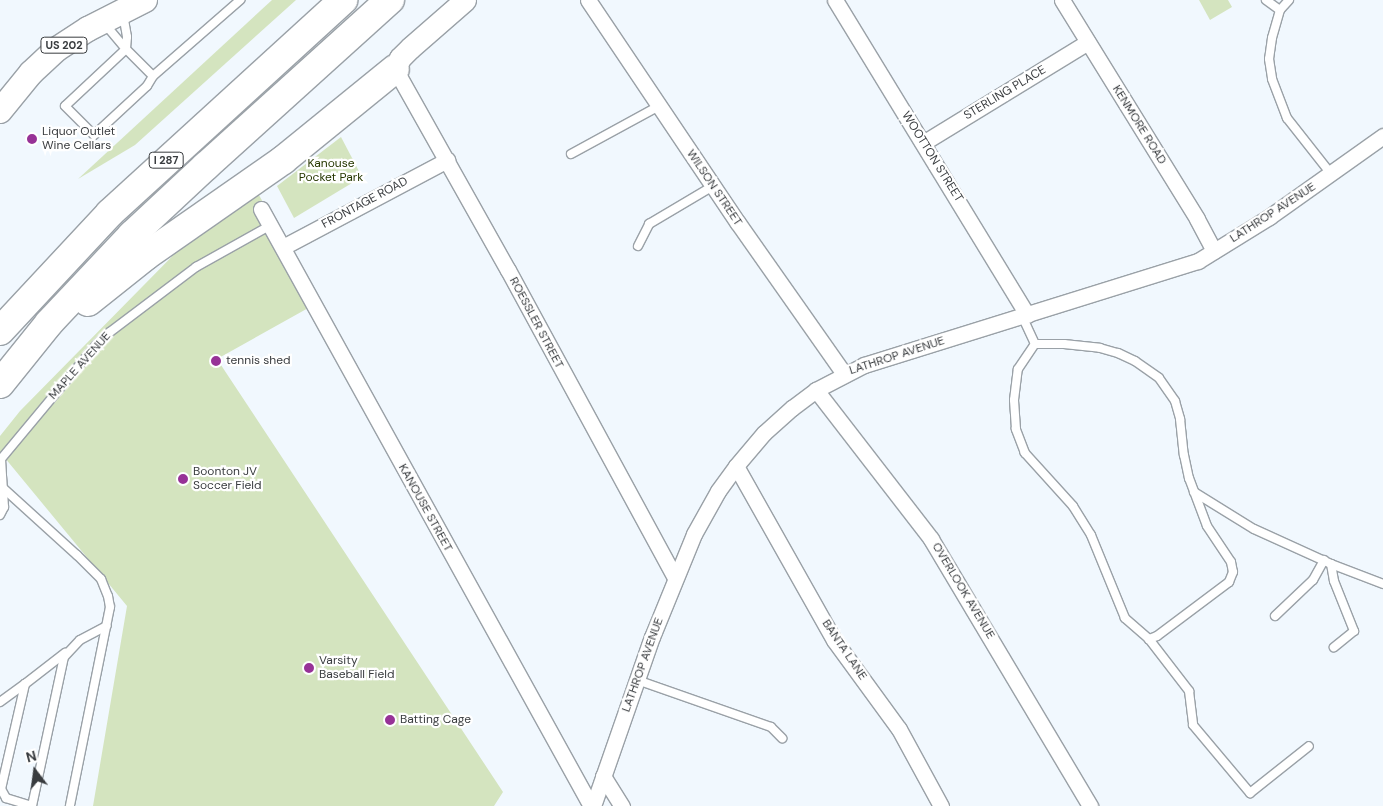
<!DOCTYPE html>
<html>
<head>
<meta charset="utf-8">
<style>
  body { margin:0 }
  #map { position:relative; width:1383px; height:806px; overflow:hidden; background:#f1f8fe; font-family:"DM Sans",sans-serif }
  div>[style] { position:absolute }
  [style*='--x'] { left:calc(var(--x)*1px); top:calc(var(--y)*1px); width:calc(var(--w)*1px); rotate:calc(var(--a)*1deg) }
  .green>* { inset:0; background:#d4e4bf }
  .roads { filter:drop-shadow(1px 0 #9aa1a7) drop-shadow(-1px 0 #9aa1a7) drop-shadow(0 1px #9aa1a7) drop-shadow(0 -1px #9aa1a7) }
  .lane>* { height:8px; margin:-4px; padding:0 4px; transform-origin:4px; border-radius:4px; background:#fff }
  .street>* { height:15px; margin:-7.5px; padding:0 7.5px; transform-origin:7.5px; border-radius:7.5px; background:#fff }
  .secondary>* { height:21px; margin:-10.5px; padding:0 10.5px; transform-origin:10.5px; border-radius:10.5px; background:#fff }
  .primary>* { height:24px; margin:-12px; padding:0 12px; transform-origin:12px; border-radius:12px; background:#fff }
  .highway>* { height:28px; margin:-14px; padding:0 14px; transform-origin:14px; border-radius:14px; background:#fff }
  .dots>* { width:14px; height:14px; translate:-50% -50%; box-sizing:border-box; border:2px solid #fff; border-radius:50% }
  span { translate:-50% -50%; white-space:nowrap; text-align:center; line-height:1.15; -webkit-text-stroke:4.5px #fff; paint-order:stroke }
  .shield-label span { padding:1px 4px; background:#fff; border:1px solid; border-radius:4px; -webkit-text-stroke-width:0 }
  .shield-label { font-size:11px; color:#393c3f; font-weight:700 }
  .street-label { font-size:12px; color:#393c3f }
  .poi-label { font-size:12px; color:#393c3f }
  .left { translate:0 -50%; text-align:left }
  .park-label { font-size:12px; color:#263700 }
  .north { position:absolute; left:10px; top:746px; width:50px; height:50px; -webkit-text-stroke:4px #fff; paint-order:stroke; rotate:345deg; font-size:14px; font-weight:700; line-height:20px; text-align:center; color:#393c3f }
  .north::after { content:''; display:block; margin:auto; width:18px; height:22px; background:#393c3f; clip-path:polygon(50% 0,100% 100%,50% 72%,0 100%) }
</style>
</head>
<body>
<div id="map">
  <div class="green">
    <i style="clip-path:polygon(272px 0,296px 0,135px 145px,78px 179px)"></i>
    <i style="clip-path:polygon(1199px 0,1228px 0,1232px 7px,1210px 20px)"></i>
    <i style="clip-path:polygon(341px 137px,362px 177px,294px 218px,277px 186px)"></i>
    <i style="clip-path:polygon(255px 188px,319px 302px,217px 359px,503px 792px,494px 806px,93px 806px,127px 606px,0 452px,0 436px,20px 411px,202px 226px)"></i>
  </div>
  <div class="roads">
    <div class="lane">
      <i style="--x:1266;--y:0;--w:17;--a:36"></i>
      <i style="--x:1289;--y:0;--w:13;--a:132"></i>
      <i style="--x:1280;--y:10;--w:29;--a:106"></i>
      <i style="--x:1272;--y:38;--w:21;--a:98"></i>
      <i style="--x:1269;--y:59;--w:20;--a:81"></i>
      <i style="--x:1272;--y:79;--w:42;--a:69"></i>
      <i style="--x:1287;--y:118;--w:71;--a:51.8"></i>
      <i style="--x:123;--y:14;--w:23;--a:80"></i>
      <i style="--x:127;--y:37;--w:12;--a:95"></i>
      <i style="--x:126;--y:49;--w:83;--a:136.9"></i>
      <i style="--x:65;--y:106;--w:41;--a:45"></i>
      <i style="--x:94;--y:135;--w:72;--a:-42.8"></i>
      <i style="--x:147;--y:86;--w:12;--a:-59"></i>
      <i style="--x:104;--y:23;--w:34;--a:50"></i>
      <i style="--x:126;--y:49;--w:38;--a:45"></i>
      <i style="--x:153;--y:76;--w:116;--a:-41.1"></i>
      <i style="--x:571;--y:154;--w:100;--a:-28.6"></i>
      <i style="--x:638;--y:246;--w:25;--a:-63"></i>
      <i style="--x:649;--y:224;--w:74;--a:-30.7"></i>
      <i style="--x:1022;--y:316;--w:31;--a:65"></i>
      <i style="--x:1035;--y:344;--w:29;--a:0"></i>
      <i style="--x:1064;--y:344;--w:36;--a:6"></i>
      <i style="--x:1100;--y:348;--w:19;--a:16"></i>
      <i style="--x:1118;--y:353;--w:19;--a:25"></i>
      <i style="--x:1135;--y:361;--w:29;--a:35"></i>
      <i style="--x:1159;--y:378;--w:28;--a:55"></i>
      <i style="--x:1175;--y:401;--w:19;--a:74"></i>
      <i style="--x:1180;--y:419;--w:36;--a:84"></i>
      <i style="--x:1184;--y:455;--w:24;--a:78"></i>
      <i style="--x:1189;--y:478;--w:51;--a:69.4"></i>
      <i style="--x:1207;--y:526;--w:43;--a:56.3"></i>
      <i style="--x:1231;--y:562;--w:10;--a:79"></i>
      <i style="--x:1233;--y:572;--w:11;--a:112"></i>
      <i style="--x:1229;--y:582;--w:90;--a:143.1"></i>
      <i style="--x:1157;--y:636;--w:9;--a:159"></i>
      <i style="--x:1149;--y:639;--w:32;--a:-139"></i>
      <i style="--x:1125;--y:618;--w:90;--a:-112.3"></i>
      <i style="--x:1091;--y:535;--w:34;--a:-122"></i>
      <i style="--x:1073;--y:506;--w:72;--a:-132.2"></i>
      <i style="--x:1025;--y:453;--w:26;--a:-111"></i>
      <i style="--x:1016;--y:429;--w:29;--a:-94"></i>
      <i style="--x:1014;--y:400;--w:31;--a:-83"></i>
      <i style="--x:1018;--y:369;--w:30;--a:-56"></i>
      <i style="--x:3;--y:488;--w:100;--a:42.2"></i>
      <i style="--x:77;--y:555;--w:34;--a:45"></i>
      <i style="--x:101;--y:579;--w:18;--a:68"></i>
      <i style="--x:108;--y:596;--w:11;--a:80"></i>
      <i style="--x:110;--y:607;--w:203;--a:101.4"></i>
      <i style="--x:1194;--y:492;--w:70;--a:31.7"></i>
      <i style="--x:1254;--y:529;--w:85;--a:24.4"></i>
      <i style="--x:1331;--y:564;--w:56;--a:21"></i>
      <i style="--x:0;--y:515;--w:9;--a:-63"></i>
      <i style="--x:4;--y:507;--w:48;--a:-93.6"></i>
      <i style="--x:1;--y:459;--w:148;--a:-50.2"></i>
      <i style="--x:96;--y:345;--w:19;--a:-43"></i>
      <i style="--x:110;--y:332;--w:108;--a:-37.1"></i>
      <i style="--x:196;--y:267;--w:86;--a:-29.2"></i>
      <i style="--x:1331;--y:564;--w:17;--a:80"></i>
      <i style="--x:1334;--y:581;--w:54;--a:68.2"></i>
      <i style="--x:1354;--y:631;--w:26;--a:141"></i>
      <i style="--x:1275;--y:616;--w:52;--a:-43.5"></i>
      <i style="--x:1313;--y:580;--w:23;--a:-61"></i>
      <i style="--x:1149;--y:639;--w:66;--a:52.4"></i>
      <i style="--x:1189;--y:691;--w:34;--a:83"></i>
      <i style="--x:1193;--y:725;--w:89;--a:50"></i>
      <i style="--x:1250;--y:793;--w:75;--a:-38.5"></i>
      <i style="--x:637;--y:680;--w:142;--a:19.3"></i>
      <i style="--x:771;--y:727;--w:16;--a:45"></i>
      <i style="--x:0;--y:702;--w:31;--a:-36"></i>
      <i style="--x:32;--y:806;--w:152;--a:-77.9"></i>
      <i style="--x:64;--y:657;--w:23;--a:-47"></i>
      <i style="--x:80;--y:640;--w:30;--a:-28"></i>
      <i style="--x:32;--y:806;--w:27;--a:-163"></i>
      <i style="--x:6;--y:798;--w:10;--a:-119"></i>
      <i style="--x:1;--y:789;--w:108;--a:-77.1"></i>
      <i style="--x:25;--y:684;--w:51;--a:-37.8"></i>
    </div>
    <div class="street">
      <i style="--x:588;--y:0;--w:269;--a:56.1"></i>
      <i style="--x:738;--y:223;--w:184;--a:54.9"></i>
      <i style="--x:835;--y:0;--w:369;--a:58.6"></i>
      <i style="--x:1062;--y:0;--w:257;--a:58.3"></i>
      <i style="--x:1197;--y:219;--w:36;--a:62"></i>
      <i style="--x:395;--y:69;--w:231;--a:60.7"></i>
      <i style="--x:508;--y:270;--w:350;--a:61.5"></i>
      <i style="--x:923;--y:143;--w:193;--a:-31.5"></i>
      <i style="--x:261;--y:209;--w:682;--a:61.07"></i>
      <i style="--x:283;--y:247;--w:186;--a:-27.9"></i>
      <i style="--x:816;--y:390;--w:188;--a:52.3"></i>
      <i style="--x:931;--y:539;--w:311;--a:59.2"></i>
      <i style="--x:736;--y:466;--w:200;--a:60.6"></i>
      <i style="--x:834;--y:640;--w:110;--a:53.9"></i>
      <i style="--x:899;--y:729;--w:88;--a:61.4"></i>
      <i style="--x:603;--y:776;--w:36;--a:58"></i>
      <i style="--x:593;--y:806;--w:179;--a:-70.8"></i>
      <i style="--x:652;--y:637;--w:111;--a:-67.8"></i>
      <i style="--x:694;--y:534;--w:49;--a:-60.8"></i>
      <i style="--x:718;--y:491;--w:31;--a:-54"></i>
      <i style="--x:736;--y:466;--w:43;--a:-49.7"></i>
      <i style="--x:764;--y:433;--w:38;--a:-42"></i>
      <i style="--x:792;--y:408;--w:30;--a:-37"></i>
      <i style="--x:816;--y:390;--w:54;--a:-27.5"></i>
      <i style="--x:864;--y:365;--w:350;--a:-17.3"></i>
      <i style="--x:1198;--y:261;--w:84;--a:-31.8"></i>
      <i style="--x:1269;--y:217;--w:140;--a:-35.4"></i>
    </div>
    <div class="secondary">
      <i style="--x:395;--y:69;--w:12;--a:-66"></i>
      <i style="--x:400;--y:58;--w:14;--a:-45"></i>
      <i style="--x:410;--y:48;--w:73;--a:-41.1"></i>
    </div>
    <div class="primary">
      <i style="--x:0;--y:111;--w:49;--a:-50.8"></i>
      <i style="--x:31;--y:73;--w:35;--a:-43"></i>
      <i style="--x:57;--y:49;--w:37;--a:-33"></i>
      <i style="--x:88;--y:29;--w:64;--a:-27"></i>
    </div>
    <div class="highway">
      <i style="--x:88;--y:302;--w:75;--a:-38.5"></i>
      <i style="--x:147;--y:255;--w:166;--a:-34.9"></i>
      <i style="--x:283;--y:160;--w:144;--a:-39.1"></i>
      <i style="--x:0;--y:331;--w:161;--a:-47"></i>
      <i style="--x:110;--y:213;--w:316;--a:-42.4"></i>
      <i style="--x:0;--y:384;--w:78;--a:-51.2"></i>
      <i style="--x:49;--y:323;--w:121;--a:-46.7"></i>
      <i style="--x:132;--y:235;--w:101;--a:-43"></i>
      <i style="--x:206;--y:166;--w:248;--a:-42.1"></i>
    </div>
  </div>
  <div class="dots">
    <i style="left:32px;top:139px;background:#973297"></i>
    <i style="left:216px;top:361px;background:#973297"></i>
    <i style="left:183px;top:479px;background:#973297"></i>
    <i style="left:309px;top:668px;background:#973297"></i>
    <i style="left:390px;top:720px;background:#973297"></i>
  </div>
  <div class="shield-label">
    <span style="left:64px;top:45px">US 202</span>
    <span style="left:166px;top:160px">I 287</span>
  </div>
  <div class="street-label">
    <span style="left:1005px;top:93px;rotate:-31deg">STERLING PLACE</span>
    <span style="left:1139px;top:125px;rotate:58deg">KENMORE ROAD</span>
    <span style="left:932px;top:157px;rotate:58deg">WOOTTON STREET</span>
    <span style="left:714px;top:188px;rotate:56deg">WILSON STREET</span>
    <span style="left:365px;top:203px;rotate:-28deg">FRONTAGE ROAD</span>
    <span style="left:1273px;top:213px;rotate:-33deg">LATHROP AVENUE</span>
    <span style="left:536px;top:323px;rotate:62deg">ROESSLER STREET</span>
    <span style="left:897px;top:356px;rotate:-18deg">LATHROP AVENUE</span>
    <span style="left:80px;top:366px;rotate:-48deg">MAPLE AVENUE</span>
    <span style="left:425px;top:508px;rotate:61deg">KANOUSE STREET</span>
    <span style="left:963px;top:591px;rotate:59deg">OVERLOOK AVENUE</span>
    <span style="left:844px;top:650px;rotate:56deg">BANTA LANE</span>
    <span style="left:643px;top:665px;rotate:-70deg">LATHROP AVENUE</span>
  </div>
  <div class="poi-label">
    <span class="left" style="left:42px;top:139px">Liquor Outlet<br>Wine Cellars</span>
    <span class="left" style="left:226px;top:361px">tennis shed</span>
    <span class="left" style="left:193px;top:479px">Boonton JV<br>Soccer Field</span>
    <span class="left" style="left:319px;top:668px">Varsity<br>Baseball Field</span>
    <span class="left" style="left:400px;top:720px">Batting Cage</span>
  </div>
  <div class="park-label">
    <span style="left:331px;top:171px">Kanouse<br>Pocket Park</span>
  </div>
  <div class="north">N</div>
</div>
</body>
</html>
